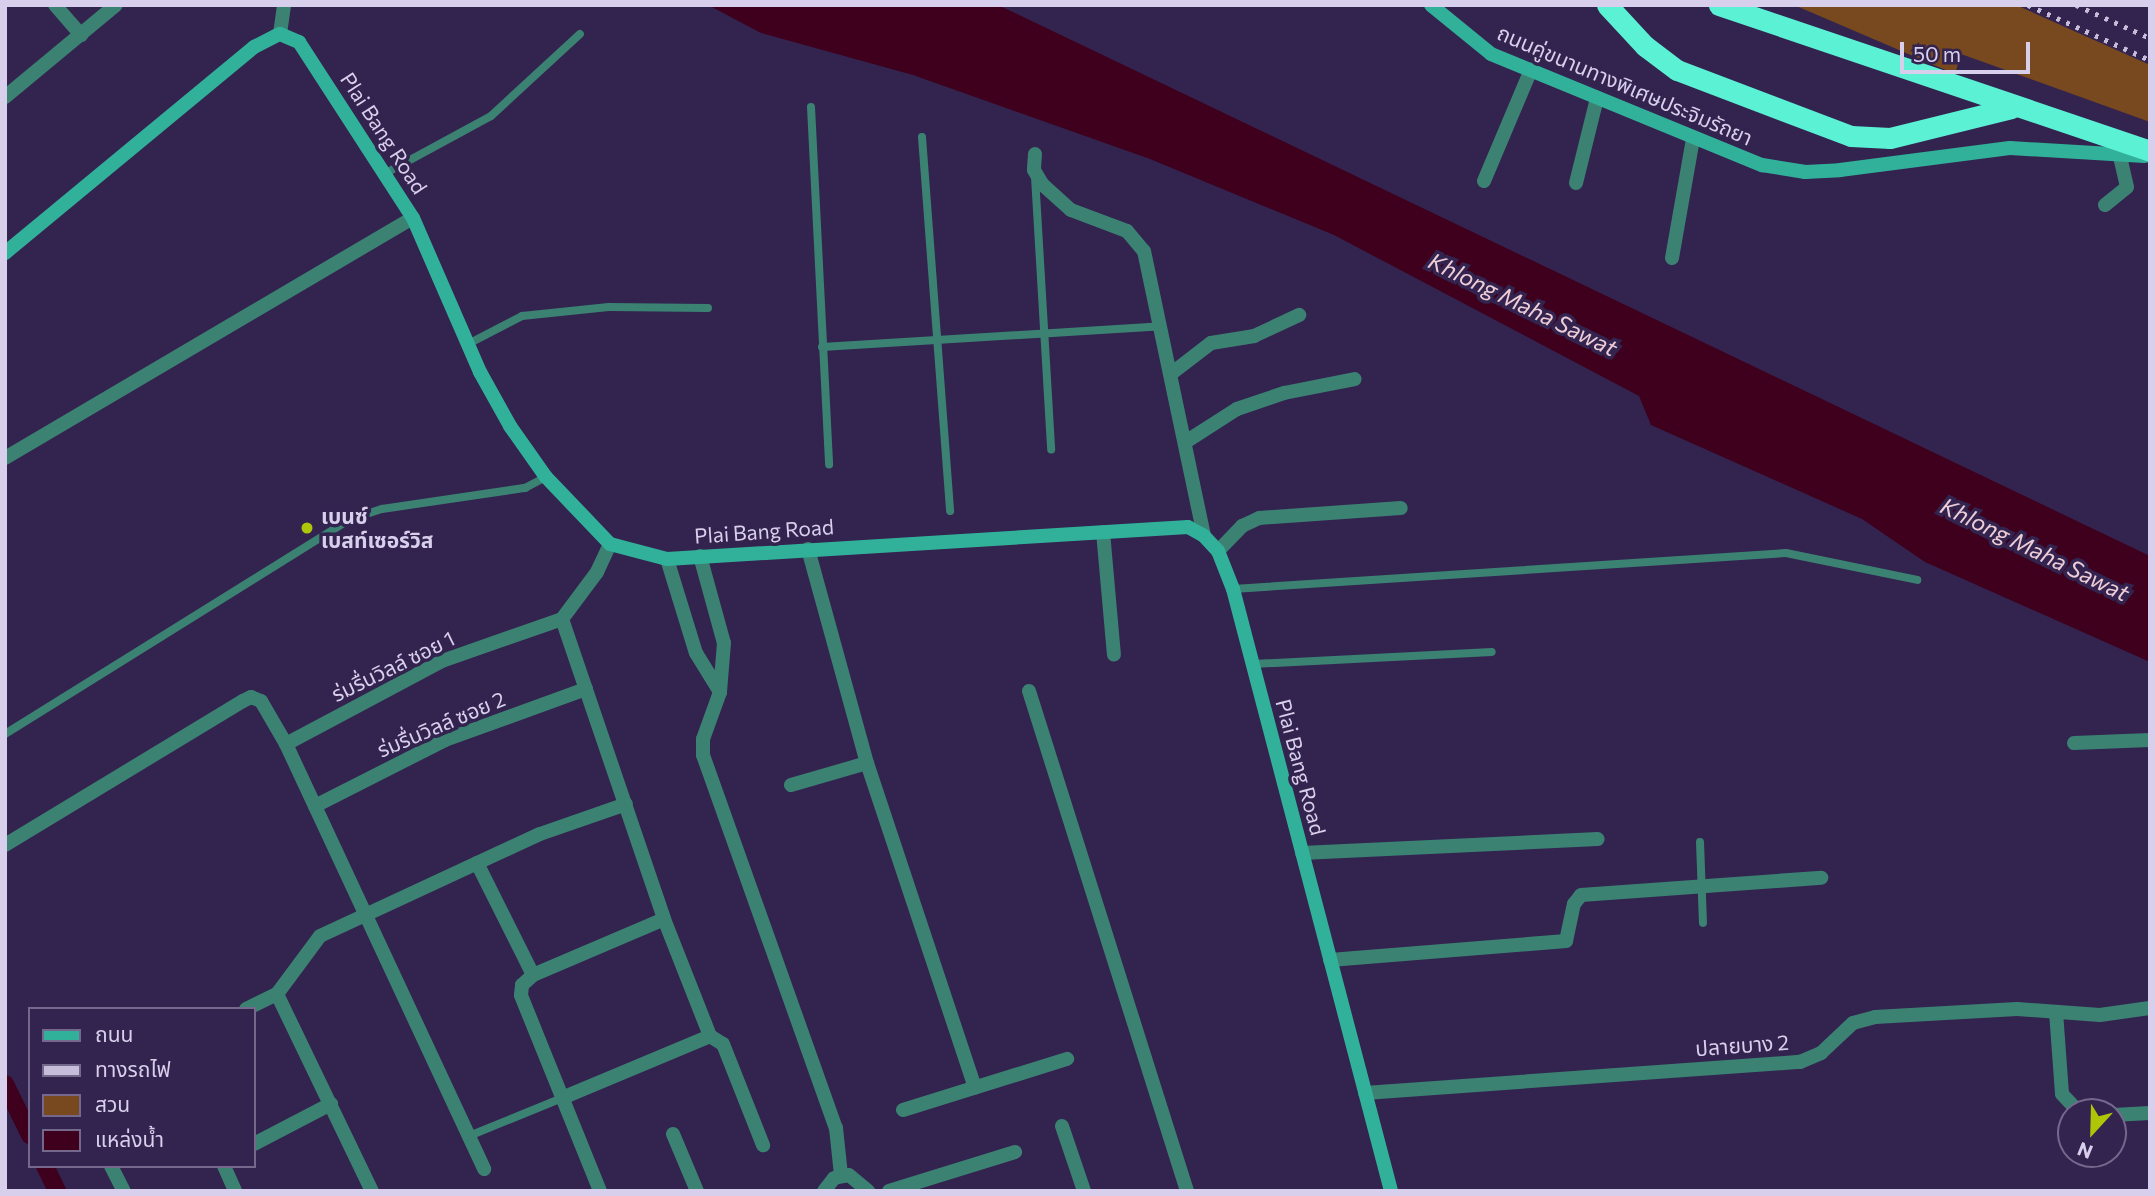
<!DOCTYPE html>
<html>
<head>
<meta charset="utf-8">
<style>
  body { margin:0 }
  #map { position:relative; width:2155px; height:1196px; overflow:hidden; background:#33234f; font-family:Commissioner,"Noto Sans Thai",sans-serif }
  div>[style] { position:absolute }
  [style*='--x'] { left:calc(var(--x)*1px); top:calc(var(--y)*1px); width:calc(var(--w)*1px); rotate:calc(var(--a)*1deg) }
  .green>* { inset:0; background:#78481f }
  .water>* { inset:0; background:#3e001d }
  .canal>* { height:18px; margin:-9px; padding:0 9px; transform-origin:9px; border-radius:9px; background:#3e001d }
  .lane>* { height:8px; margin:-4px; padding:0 4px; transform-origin:4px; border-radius:4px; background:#3b8273 }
  .street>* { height:14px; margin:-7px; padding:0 7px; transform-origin:7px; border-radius:7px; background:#3b8273 }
  .secondary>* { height:14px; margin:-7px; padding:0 7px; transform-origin:7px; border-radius:7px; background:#32b19a }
  .highway>* { height:21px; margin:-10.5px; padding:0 10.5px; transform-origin:10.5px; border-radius:10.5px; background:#5bf1d4 }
  .rail>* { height:5px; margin-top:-2.5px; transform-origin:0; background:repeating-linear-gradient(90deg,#c6bddb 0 3.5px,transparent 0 10.5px) }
  .dots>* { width:19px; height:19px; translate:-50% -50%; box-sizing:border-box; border:4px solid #33234f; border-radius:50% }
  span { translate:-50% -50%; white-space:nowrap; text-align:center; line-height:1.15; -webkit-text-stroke:7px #33234f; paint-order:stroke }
  .street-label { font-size:21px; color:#d7cfeb }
  .poi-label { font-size:21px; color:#d7cfeb; font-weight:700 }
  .left { translate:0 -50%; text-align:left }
  .water-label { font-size:23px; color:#efcdd7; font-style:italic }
  .frame { position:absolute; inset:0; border:7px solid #d7cfeb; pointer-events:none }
  .legend { position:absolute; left:28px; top:1007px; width:228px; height:161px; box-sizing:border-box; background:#33234f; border:2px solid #75688d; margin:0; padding:9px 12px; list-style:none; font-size:21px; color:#d7cfeb }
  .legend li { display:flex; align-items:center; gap:14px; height:35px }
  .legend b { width:35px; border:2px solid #75688d }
  .north { position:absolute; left:2057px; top:1098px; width:70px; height:70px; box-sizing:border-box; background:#33234f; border:2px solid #75688d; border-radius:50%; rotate:202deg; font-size:19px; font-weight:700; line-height:28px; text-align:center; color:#d7cfeb }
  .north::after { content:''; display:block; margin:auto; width:24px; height:32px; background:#aec508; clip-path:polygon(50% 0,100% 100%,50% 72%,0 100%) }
  .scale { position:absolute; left:1900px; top:42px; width:130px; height:32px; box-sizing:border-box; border:4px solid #d7cfeb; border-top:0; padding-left:9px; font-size:21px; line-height:24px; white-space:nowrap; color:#d7cfeb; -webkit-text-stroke:5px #33234f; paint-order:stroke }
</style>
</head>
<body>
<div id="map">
  <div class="green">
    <i style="clip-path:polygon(1794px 5px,2016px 5px,2150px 65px,2150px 122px,1961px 54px,1955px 74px)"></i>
  </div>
  <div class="water">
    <i style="clip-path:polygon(708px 5px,998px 5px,2150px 556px,2150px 662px,1925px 562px,1862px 519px,1651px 425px,1639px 396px,1334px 235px,1150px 159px,913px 75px,761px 33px)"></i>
  </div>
  <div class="canal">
    <i style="--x:5;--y:1084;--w:57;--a:63.9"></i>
    <i style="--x:45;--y:1166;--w:28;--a:64"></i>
  </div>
  <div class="lane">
    <i style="--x:811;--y:107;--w:358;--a:87.1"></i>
    <i style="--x:922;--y:137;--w:375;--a:85.7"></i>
    <i style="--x:386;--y:173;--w:119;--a:-28.5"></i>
    <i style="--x:491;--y:116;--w:121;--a:-42.7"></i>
    <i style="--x:1035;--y:177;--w:273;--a:86.6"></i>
    <i style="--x:468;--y:344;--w:61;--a:-27.4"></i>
    <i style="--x:522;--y:316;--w:87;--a:-5.9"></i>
    <i style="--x:609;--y:307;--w:99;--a:0.6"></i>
    <i style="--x:822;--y:347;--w:340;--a:-3.5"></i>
    <i style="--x:1233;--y:589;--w:554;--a:-3.72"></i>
    <i style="--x:1786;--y:553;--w:134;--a:11.6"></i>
    <i style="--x:1253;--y:664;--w:239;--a:-2.9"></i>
    <i style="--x:5;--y:734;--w:407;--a:-31.9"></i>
    <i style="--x:351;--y:519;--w:33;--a:-18"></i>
    <i style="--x:382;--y:509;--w:145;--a:-8.4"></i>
    <i style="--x:525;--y:488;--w:24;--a:-28"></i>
    <i style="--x:1700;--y:842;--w:81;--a:87.9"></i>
    <i style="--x:469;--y:1136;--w:100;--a:-22.2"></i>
  </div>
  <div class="street">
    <i style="--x:55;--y:5;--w:40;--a:49"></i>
    <i style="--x:280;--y:34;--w:29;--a:-82"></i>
    <i style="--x:5;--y:97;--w:144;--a:-39.7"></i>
    <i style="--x:1035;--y:154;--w:16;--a:94"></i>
    <i style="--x:1034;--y:170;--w:16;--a:60"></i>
    <i style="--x:1042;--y:184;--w:39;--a:42"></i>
    <i style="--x:1071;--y:210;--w:60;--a:20.6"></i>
    <i style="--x:1127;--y:231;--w:26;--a:50"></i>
    <i style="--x:1144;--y:251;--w:291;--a:78.1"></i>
    <i style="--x:1484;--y:181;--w:121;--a:-67.1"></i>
    <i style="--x:1576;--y:183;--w:88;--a:-76.1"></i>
    <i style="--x:2105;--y:205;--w:28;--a:-39"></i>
    <i style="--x:2127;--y:187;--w:35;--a:-103"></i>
    <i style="--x:1672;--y:258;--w:121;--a:-80"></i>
    <i style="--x:1172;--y:373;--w:49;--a:-37.6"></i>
    <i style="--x:1211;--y:343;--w:44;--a:-9.2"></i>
    <i style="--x:1254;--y:336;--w:50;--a:-25"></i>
    <i style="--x:1187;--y:441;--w:59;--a:-32.6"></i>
    <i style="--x:1237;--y:409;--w:50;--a:-18.8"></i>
    <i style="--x:1284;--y:393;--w:72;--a:-11.2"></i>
    <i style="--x:5;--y:458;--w:473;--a:-30.5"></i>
    <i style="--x:1103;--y:532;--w:123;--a:84.9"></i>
    <i style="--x:808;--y:549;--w:222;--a:74.6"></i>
    <i style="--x:867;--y:763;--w:342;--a:71.6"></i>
    <i style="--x:1218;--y:551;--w:35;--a:-46"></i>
    <i style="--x:1242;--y:526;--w:19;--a:-25"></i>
    <i style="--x:1259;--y:518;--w:142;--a:-4"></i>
    <i style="--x:700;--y:556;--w:90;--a:74.6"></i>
    <i style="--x:724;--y:643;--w:49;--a:94.7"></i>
    <i style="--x:720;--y:692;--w:50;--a:109.9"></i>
    <i style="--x:703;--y:739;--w:16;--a:90"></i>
    <i style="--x:703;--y:755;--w:396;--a:70.4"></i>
    <i style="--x:836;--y:1128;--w:47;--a:83.9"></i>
    <i style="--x:667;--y:559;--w:98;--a:72.9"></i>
    <i style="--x:696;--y:653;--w:46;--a:58.4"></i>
    <i style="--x:562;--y:619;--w:317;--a:71.2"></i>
    <i style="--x:664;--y:919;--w:126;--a:68.5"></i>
    <i style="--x:710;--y:1036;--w:15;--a:32"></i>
    <i style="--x:723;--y:1044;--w:109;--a:68.4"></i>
    <i style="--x:562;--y:619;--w:59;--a:-53.3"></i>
    <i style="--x:597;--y:572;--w:31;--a:-65"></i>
    <i style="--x:1029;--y:691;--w:524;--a:72.46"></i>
    <i style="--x:2074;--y:743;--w:76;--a:-2.3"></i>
    <i style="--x:286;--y:744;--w:177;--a:-28"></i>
    <i style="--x:442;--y:661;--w:127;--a:-19.3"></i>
    <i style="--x:791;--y:785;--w:79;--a:-16.1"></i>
    <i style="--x:315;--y:806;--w:146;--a:-26.9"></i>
    <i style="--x:445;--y:740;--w:150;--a:-19.9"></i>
    <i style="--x:5;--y:845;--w:278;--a:-31.2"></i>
    <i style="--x:243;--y:701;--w:9;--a:-27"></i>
    <i style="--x:251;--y:697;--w:11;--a:22"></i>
    <i style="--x:261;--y:701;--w:50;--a:59.8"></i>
    <i style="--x:286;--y:744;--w:469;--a:65"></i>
    <i style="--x:1302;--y:853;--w:296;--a:-2.7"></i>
    <i style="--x:477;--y:863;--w:125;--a:63.4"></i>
    <i style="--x:1330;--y:960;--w:237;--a:-4.6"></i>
    <i style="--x:1566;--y:941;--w:38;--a:-78"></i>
    <i style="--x:1574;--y:904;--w:11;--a:-52"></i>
    <i style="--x:1581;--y:895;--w:241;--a:-4.1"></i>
    <i style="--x:277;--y:994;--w:219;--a:64.3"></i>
    <i style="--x:246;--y:1009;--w:34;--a:-26"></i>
    <i style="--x:277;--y:994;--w:72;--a:-53.4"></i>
    <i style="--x:320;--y:936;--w:242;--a:-24.9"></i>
    <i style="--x:540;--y:834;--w:91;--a:-19.2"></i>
    <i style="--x:2056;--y:1012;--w:82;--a:85.8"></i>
    <i style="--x:2062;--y:1094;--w:25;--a:47"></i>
    <i style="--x:1365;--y:1093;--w:436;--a:-4.1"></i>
    <i style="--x:1800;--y:1062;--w:23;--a:-23"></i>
    <i style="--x:1821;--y:1053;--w:44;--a:-43.2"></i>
    <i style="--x:1853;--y:1023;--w:23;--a:-15"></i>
    <i style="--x:1875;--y:1017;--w:142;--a:-3.2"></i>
    <i style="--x:2017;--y:1009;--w:83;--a:4.1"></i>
    <i style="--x:2100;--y:1015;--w:50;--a:-8"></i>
    <i style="--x:562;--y:1098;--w:160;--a:-22.7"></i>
    <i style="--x:903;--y:1110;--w:172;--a:-17.3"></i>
    <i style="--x:2113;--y:1115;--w:37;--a:-3"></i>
    <i style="--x:1062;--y:1126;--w:69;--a:71.3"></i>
    <i style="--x:673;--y:1134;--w:62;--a:67.2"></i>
    <i style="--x:254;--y:1144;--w:87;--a:-27.5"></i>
    <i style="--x:111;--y:1166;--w:28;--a:63"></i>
    <i style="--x:224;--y:1166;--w:27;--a:66"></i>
    <i style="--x:600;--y:1191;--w:211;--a:-112"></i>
    <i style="--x:521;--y:995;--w:10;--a:-84"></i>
    <i style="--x:522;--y:985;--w:15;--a:-42"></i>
    <i style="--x:533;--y:975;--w:142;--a:-23.1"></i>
    <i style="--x:824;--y:1191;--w:16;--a:-52"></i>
    <i style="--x:834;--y:1178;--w:15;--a:-11"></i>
    <i style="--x:849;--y:1175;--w:25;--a:40"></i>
    <i style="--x:889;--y:1191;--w:132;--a:-17.2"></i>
  </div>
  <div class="secondary">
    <i style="--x:1431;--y:5;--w:77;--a:39.2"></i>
    <i style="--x:1491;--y:54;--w:293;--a:22.3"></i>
    <i style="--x:1762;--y:165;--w:44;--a:9.2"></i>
    <i style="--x:1805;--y:172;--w:35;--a:-3"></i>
    <i style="--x:1840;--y:170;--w:171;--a:-7.4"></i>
    <i style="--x:2010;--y:148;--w:135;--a:3.4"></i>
    <i style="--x:5;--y:253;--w:323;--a:-39.6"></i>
    <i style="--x:254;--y:47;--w:29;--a:-27"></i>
    <i style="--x:280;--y:34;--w:21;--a:23"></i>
    <i style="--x:299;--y:42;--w:210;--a:57.1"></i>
    <i style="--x:413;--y:218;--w:168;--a:66.5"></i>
    <i style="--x:480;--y:372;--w:62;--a:60.9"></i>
    <i style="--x:510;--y:426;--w:62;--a:54.8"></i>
    <i style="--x:546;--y:477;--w:93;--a:46.3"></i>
    <i style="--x:610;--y:544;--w:59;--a:14.7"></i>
    <i style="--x:667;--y:559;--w:522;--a:-3.51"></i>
    <i style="--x:1188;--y:527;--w:18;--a:29"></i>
    <i style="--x:1204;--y:536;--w:21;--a:47"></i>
    <i style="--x:1218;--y:551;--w:41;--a:68.5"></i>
    <i style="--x:1233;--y:589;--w:622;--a:75.29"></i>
  </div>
  <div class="highway">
    <i style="--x:1607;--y:5;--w:56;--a:47.2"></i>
    <i style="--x:1645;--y:46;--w:40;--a:37"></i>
    <i style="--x:1677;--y:70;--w:186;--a:20.8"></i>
    <i style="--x:1851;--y:136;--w:39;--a:3"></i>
    <i style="--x:1890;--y:138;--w:125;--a:-13.9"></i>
    <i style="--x:1719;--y:5;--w:455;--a:18.7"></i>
  </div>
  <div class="rail">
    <i style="--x:2028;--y:5;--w:134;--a:24.3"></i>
    <i style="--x:2076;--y:5;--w:81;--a:24"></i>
  </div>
  <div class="dots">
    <i style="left:307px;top:528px;background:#aec508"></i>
  </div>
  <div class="street-label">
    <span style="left:1625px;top:85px;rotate:23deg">ถนนคู่ขนานทางพิเศษประจิมรัถยา</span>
    <span style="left:384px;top:133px;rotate:57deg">Plai Bang Road</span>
    <span style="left:764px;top:531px;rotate:-4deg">Plai Bang Road</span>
    <span style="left:393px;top:666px;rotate:-26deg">ร่มรื่นวิลล์ ซอย 1</span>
    <span style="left:441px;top:724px;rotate:-23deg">ร่มรื่นวิลล์ ซอย 2</span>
    <span style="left:1301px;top:767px;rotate:75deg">Plai Bang Road</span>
    <span style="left:1742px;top:1045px;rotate:-4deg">ปลายบาง 2</span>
  </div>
  <div class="poi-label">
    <span class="left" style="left:321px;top:528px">เบนซ์<br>เบสท์เซอร์วิส</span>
  </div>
  <div class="water-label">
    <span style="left:1523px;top:304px;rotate:26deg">Khlong Maha Sawat</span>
    <span style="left:2035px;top:549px;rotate:26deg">Khlong Maha Sawat</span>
  </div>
  <div class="frame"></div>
  <ul class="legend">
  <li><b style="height:9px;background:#32b19a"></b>ถนน</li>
  <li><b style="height:9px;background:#c6bddb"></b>ทางรถไฟ</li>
  <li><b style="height:19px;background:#78481f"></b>สวน</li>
  <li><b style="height:19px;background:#3e001d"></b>แหล่งน้ำ</li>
  </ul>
  <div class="north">N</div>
  <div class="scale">50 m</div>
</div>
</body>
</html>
